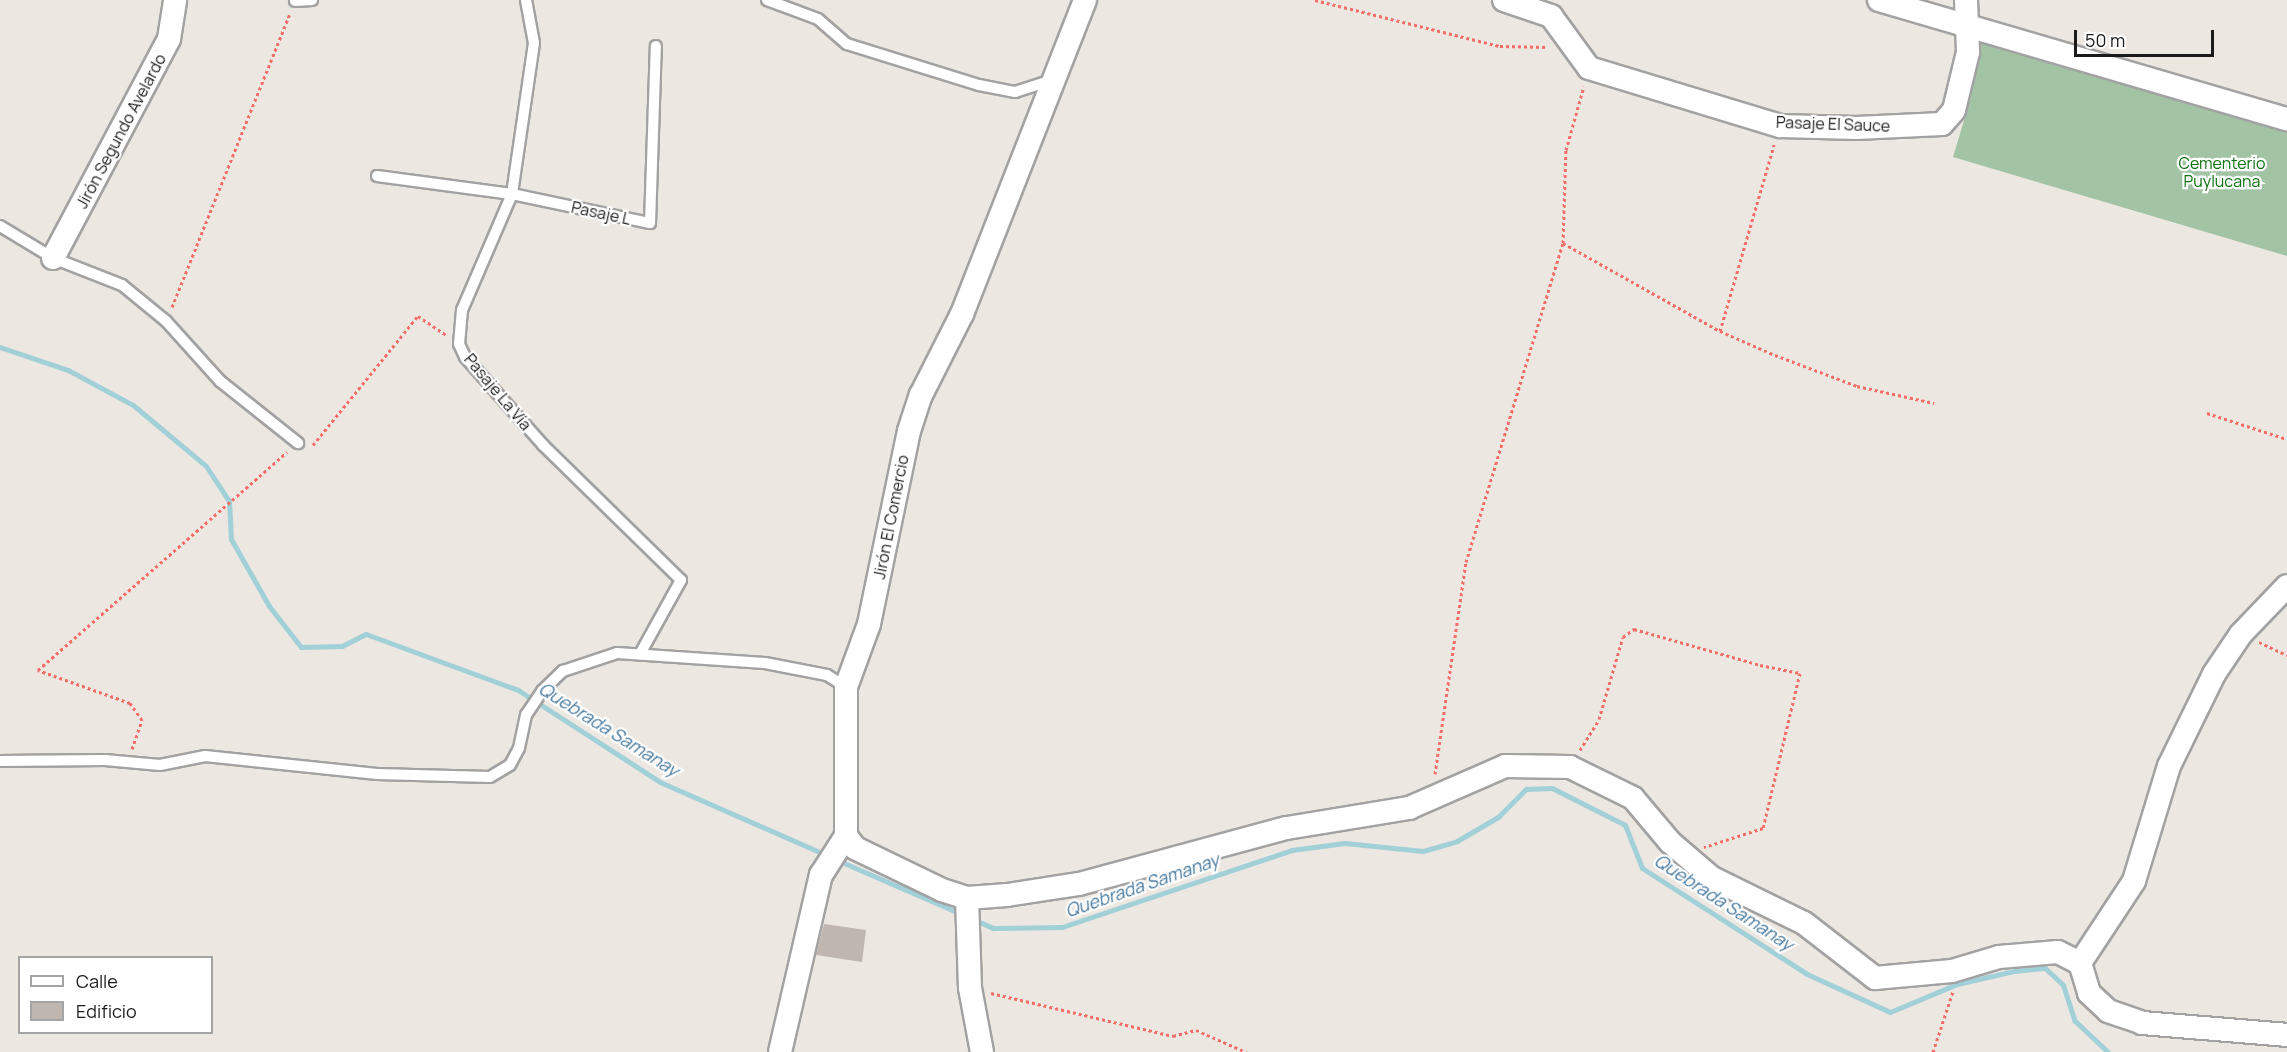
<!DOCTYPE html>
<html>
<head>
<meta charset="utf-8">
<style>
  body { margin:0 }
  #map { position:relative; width:2287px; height:1052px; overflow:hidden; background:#ece7e0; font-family:Manrope,sans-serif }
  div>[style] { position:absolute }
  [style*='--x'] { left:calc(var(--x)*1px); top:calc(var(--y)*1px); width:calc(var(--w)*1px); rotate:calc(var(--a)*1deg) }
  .cemetery>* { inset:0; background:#a2c4a5 }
  .stream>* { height:5px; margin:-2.5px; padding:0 2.5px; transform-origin:2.5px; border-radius:2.5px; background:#a1d0d9 }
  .building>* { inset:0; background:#c0b6b0 }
  .path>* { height:3px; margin-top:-1.5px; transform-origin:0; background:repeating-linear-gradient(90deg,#f56d68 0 3px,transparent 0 6px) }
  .roads { filter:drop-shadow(2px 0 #a2a2a2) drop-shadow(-2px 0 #a2a2a2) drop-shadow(0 2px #a2a2a2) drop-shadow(0 -2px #a2a2a2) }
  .service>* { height:10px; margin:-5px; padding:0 5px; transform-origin:5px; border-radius:5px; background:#fff }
  .minor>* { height:22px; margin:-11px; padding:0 11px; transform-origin:11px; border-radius:11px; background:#fff }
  span { translate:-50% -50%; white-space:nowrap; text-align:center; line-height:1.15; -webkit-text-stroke:4.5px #fff; paint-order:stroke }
  .street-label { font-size:16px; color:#1b1b1b }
  .park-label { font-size:16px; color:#0e730f }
  .water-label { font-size:18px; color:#487a9f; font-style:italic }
  .legend { position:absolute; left:18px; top:956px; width:195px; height:78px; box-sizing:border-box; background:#fff; border:2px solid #a4a4a4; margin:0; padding:8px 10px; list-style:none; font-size:18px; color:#1b1b1b }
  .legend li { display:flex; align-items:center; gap:12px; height:30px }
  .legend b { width:30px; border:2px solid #a4a4a4 }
  .scale { position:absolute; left:2074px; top:30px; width:140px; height:27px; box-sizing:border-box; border:3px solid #1b1b1b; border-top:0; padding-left:8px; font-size:18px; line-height:21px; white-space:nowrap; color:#1b1b1b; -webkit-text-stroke:4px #fff; paint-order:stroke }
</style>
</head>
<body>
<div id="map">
  <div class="cemetery">
    <i style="clip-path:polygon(1981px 39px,2287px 125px,2287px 256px,1953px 157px,1971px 97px)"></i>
  </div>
  <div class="stream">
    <i style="--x:0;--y:347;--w:72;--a:18.7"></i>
    <i style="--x:68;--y:370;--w:74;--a:28.3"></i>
    <i style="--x:133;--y:405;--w:95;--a:39.9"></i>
    <i style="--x:206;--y:466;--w:42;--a:56.7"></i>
    <i style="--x:229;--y:501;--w:38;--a:87"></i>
    <i style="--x:231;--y:539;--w:77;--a:60.4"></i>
    <i style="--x:269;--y:606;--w:52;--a:52"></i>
    <i style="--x:301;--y:647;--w:41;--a:-1.4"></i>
    <i style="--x:342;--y:646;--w:27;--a:-27"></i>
    <i style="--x:366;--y:634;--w:162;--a:20.2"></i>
    <i style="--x:518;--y:690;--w:169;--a:32.9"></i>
    <i style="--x:660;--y:782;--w:181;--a:23.7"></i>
    <i style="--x:837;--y:860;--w:135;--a:23.5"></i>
    <i style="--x:975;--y:920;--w:20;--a:24"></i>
    <i style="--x:993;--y:928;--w:69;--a:-0.8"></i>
    <i style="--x:1062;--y:927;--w:243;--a:-18.5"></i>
    <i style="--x:1292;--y:850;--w:53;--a:-7.5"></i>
    <i style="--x:1345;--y:843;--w:78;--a:5.9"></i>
    <i style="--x:1423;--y:851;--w:35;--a:-16"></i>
    <i style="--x:1457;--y:841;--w:48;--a:-30.3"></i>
    <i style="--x:1498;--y:817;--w:40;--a:-45"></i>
    <i style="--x:1526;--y:789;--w:26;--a:-2"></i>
    <i style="--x:1552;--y:788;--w:82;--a:26.9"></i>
    <i style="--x:1625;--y:825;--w:46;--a:68.4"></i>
    <i style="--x:1642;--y:868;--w:196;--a:32.7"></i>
    <i style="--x:1807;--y:974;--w:91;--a:24.6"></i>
    <i style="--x:1890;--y:1012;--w:73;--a:-22.7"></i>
    <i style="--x:1957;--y:984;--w:58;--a:-12.8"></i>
    <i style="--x:2014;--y:971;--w:31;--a:-6"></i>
    <i style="--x:2045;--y:968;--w:25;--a:43"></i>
    <i style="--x:2063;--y:985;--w:38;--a:72"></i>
    <i style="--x:2075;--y:1021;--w:45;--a:43.2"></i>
  </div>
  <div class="building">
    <i style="clip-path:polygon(824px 924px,866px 930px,862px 962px,816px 955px)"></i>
  </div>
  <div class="path">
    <i style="--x:1315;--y:0;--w:191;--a:14"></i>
    <i style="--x:1500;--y:46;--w:48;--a:1.2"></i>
    <i style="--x:1563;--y:243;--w:180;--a:29.3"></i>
    <i style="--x:1720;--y:331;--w:60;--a:23.6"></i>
    <i style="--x:1775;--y:355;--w:88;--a:20.7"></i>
    <i style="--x:1857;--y:386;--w:79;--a:12.4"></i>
    <i style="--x:172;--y:307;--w:317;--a:-68.1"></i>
    <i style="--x:1720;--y:331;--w:194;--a:-73.8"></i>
    <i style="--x:2207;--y:413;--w:84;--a:18"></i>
    <i style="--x:313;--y:445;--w:166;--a:-50.9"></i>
    <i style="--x:418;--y:316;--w:34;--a:34"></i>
    <i style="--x:2259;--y:642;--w:31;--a:25"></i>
    <i style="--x:132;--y:749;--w:31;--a:-71"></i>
    <i style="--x:142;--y:720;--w:21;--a:-125"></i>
    <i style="--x:130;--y:703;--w:98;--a:-160.3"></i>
    <i style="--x:38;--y:670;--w:331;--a:-41.2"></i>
    <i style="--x:1580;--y:750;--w:36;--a:-58"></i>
    <i style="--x:1599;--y:719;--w:85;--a:-73.7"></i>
    <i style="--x:1623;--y:637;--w:14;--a:-36"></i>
    <i style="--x:1634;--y:629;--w:131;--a:15.9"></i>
    <i style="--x:1760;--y:665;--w:41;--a:11.3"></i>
    <i style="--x:1800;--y:673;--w:159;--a:103.4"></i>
    <i style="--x:1763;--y:828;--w:62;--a:162.1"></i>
    <i style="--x:1435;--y:774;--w:214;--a:-81.7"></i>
    <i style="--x:1466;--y:562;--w:333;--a:-73.1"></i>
    <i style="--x:1563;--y:243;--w:93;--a:-88.2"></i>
    <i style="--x:1566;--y:150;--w:66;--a:-74.3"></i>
    <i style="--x:991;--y:993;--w:187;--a:13.3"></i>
    <i style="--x:1173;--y:1036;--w:24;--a:-15"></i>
    <i style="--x:1196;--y:1030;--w:55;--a:23.7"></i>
    <i style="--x:1933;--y:1052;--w:64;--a:-71.8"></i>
  </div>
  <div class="roads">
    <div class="service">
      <i style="--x:526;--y:0;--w:44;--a:79.5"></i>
      <i style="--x:534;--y:43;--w:153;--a:98.3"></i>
      <i style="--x:512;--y:194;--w:126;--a:113.3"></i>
      <i style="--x:462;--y:310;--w:34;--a:95"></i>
      <i style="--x:459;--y:344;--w:14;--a:65"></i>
      <i style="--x:465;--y:357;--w:118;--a:48.4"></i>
      <i style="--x:543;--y:445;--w:193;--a:44.4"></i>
      <i style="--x:681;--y:580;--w:85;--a:119"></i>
      <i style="--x:767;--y:0;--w:54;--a:20.4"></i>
      <i style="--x:818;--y:19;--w:38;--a:41"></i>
      <i style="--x:847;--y:44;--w:138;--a:17.3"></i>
      <i style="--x:979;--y:85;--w:37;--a:11"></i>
      <i style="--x:1015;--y:92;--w:40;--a:-18"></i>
      <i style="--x:295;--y:1;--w:17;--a:-3"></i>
      <i style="--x:377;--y:176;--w:136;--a:7.6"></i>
      <i style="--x:512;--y:194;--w:141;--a:11.9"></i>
      <i style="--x:650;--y:223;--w:177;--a:-88.1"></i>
      <i style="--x:0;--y:226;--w:62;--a:31.1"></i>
      <i style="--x:53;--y:258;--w:74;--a:21.4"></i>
      <i style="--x:122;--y:285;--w:57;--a:39.3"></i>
      <i style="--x:166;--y:321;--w:81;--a:48"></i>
      <i style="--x:220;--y:381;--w:100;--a:38.5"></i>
      <i style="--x:0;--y:761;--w:105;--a:-0.5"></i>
      <i style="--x:105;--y:760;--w:55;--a:5.2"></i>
      <i style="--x:160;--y:765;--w:46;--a:-11.3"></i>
      <i style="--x:205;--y:756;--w:173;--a:6"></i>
      <i style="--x:377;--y:774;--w:113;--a:1.5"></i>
      <i style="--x:490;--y:777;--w:23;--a:-31"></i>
      <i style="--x:510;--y:765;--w:19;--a:-62"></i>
      <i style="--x:519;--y:748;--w:34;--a:-78"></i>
      <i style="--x:526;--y:715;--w:29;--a:-56"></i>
      <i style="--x:542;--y:691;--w:29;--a:-44"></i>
      <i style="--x:563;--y:671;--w:57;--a:-18.4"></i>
      <i style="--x:617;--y:653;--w:148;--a:3.9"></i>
      <i style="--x:765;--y:663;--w:63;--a:11"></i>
      <i style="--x:827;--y:675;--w:22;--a:32"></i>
    </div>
    <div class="minor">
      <i style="--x:1504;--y:0;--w:50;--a:18.8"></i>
      <i style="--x:1879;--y:0;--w:425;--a:16.3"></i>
      <i style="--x:1551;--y:16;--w:64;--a:53.8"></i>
      <i style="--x:1589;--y:68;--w:200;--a:16.9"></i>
      <i style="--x:1780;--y:126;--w:76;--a:1.5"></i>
      <i style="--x:1856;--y:128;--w:86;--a:-2.7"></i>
      <i style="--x:1942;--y:124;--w:18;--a:-49"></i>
      <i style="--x:1954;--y:110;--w:60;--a:-76.4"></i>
      <i style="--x:1968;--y:52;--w:52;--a:-92.2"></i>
      <i style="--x:53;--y:258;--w:248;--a:-62.1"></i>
      <i style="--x:169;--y:39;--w:39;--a:-81"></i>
      <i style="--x:846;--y:836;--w:15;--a:53"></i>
      <i style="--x:855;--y:848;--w:97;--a:25.8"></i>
      <i style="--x:942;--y:890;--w:26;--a:18"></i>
      <i style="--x:967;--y:898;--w:40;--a:-4.3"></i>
      <i style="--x:1007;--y:895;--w:73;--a:-8.7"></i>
      <i style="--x:1079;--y:884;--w:215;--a:-15.1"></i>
      <i style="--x:1287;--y:828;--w:124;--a:-9.3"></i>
      <i style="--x:1409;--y:808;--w:105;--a:-23.6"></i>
      <i style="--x:1505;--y:766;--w:65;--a:0.9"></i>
      <i style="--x:1570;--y:767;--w:70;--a:26.2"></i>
      <i style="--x:1633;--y:798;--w:57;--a:49.9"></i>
      <i style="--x:1670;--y:842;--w:55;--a:40.6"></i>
      <i style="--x:1712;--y:878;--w:102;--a:26.1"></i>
      <i style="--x:1804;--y:923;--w:90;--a:37.8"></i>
      <i style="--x:1875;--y:978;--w:77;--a:-5.2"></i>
      <i style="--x:1952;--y:971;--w:49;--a:-16.6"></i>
      <i style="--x:1999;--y:957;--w:59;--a:-4.8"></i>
      <i style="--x:2058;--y:952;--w:25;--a:27"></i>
      <i style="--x:2080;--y:963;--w:98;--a:-56.6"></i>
      <i style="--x:2134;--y:881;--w:120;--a:-73.1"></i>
      <i style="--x:2169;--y:766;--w:102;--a:-63.9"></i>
      <i style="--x:2214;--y:674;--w:48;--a:-56"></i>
      <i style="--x:2241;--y:634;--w:66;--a:-46.2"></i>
      <i style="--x:967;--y:898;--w:90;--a:88.1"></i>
      <i style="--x:970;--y:988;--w:65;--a:79.4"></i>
      <i style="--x:2080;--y:963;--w:31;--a:73"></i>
      <i style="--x:2089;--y:993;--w:26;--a:43"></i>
      <i style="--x:2108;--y:1011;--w:36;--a:19"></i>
      <i style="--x:2142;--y:1023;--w:145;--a:4.7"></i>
      <i style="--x:780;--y:1052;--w:182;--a:-77"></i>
      <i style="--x:821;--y:875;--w:46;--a:-57.3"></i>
      <i style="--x:846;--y:836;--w:149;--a:-90"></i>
      <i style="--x:846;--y:687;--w:67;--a:-69.9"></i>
      <i style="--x:869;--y:624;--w:197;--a:-78.3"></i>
      <i style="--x:909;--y:431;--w:38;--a:-72"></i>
      <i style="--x:921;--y:395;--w:91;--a:-63.2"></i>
      <i style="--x:962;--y:314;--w:337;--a:-68.6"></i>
    </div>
  </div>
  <div class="street-label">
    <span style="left:1833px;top:124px;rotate:2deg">Pasaje El Sauce</span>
    <span style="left:121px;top:131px;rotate:-62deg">Jirón Segundo Avelardo</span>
    <span style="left:601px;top:213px;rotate:12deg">Pasaje L</span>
    <span style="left:498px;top:392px;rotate:50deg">Pasaje La Vía</span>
    <span style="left:891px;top:517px;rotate:-79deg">Jirón El Comercio</span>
  </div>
  <div class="park-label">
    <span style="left:2222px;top:172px">Cementerio<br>Puylucana</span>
  </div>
  <div class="water-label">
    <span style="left:609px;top:729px;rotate:32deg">Quebrada Samanay</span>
    <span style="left:1142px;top:885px;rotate:-19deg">Quebrada Samanay</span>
    <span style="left:1724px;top:902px;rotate:33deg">Quebrada Samanay</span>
  </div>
  <ul class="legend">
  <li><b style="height:8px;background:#fff"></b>Calle</li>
  <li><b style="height:16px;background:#c0b6b0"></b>Edificio</li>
  </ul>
  <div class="scale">50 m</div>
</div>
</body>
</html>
